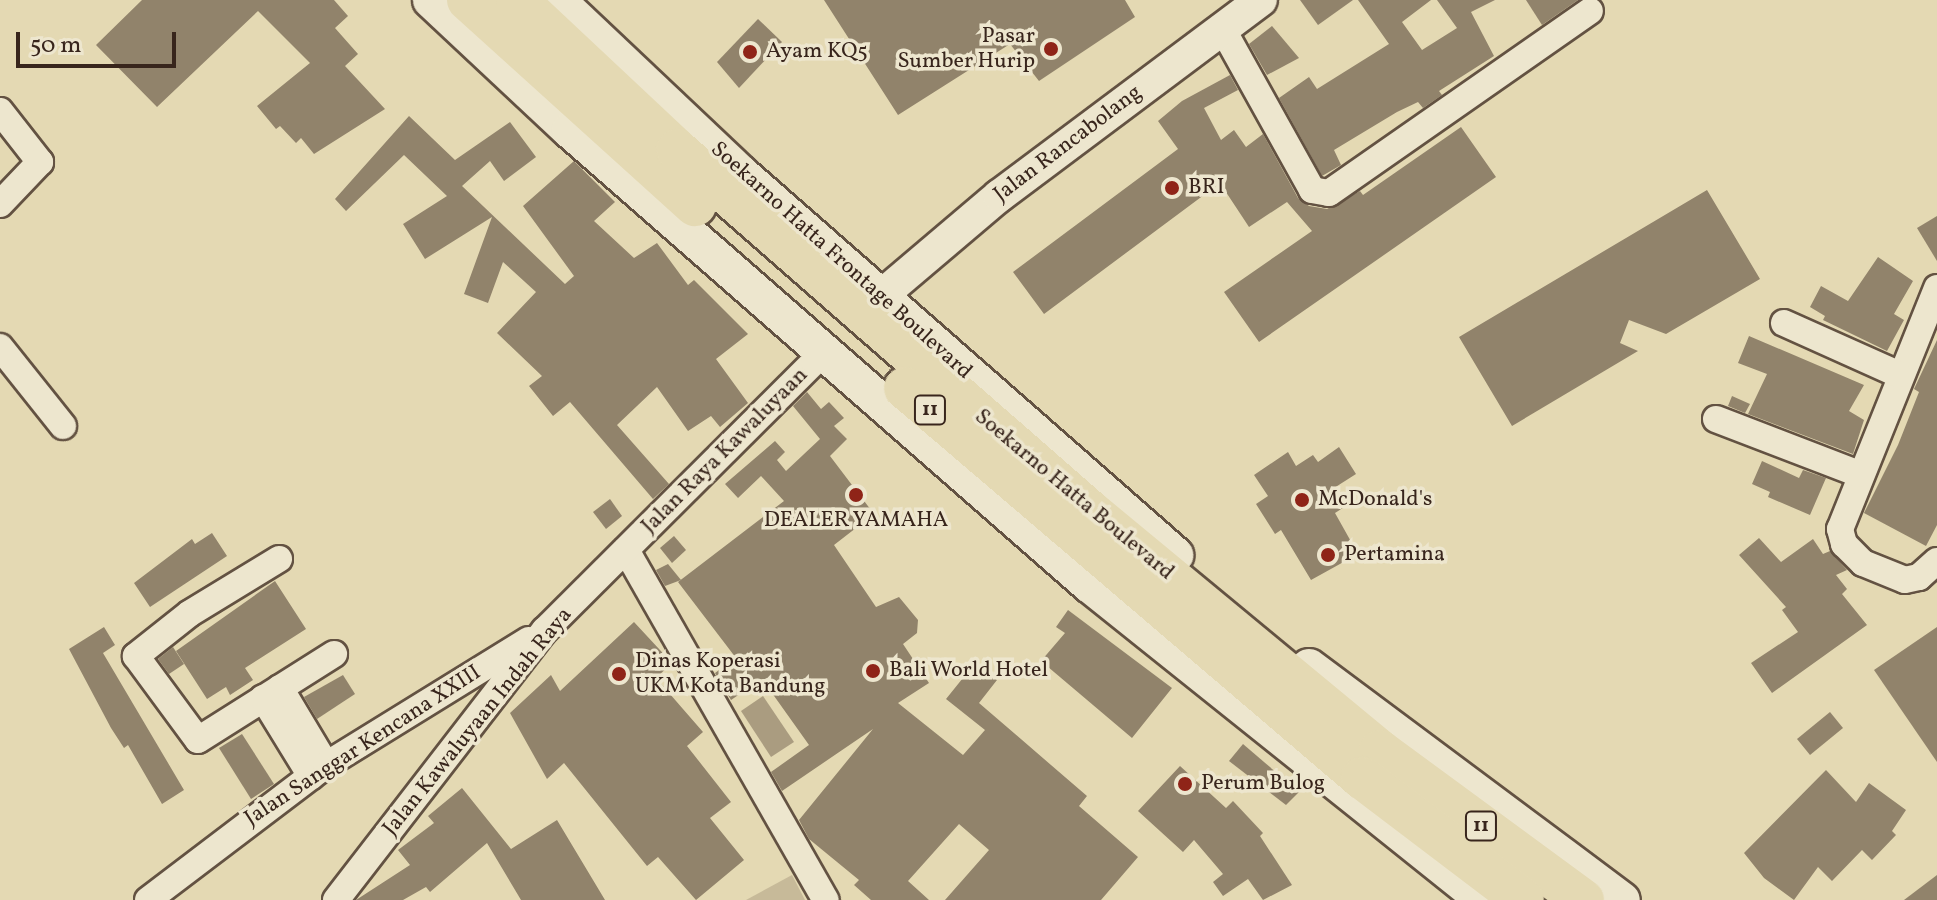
<!DOCTYPE html>
<html>
<head>
<meta charset="utf-8">
<style>
  body { margin:0 }
  #map { position:relative; width:1937px; height:900px; overflow:hidden; background:#e4d9b3; font-family:Vollkorn,serif }
  div>[style] { position:absolute }
  [style*='--x'] { left:calc(var(--x)*1px); top:calc(var(--y)*1px); width:calc(var(--w)*1px); rotate:calc(var(--a)*1deg) }
  .green>* { inset:0; background:#c7ba99 }
  .water>* { inset:0; background:#aa9c80 }
  .building>* { inset:0; background:#91836b }
  .roads { filter:drop-shadow(2px 0 #635242) drop-shadow(-2px 0 #635242) drop-shadow(0 2px #635242) drop-shadow(0 -2px #635242) }
  .minor>* { height:26px; margin:-13px; padding:0 13px; transform-origin:13px; border-radius:13px; background:#ede6ce }
  .tertiary>* { height:32px; margin:-16px; padding:0 16px; transform-origin:16px; border-radius:16px; background:#ede6ce }
  .secondary>* { height:36px; margin:-18px; padding:0 18px; transform-origin:18px; border-radius:18px; background:#ede6ce }
  .trunk>* { height:42px; margin:-21px; padding:0 21px; transform-origin:21px; border-radius:21px; background:#e4d9b3 }
  .dots>* { width:22px; height:22px; translate:-50% -50%; box-sizing:border-box; border:4px solid #ede6ce; border-radius:50% }
  span { translate:-50% -50%; white-space:nowrap; text-align:center; line-height:1.15; -webkit-text-stroke:7px #ede6ce; paint-order:stroke }
  .shield-label span { padding:2px 6px; background:#ede6ce; border:2px solid; border-radius:6px; -webkit-text-stroke-width:0 }
  .shield-label { font-size:20px; color:#38251c; font-weight:700 }
  .poi-label { font-size:22px; color:#38251c }
  .right { translate:-100% -50%; text-align:right }
  .left { translate:0 -50%; text-align:left }
  .street-label { font-size:22px; color:#38251c }
  .scale { position:absolute; left:16px; top:32px; width:160px; height:36px; box-sizing:border-box; border:4px solid #38251c; border-top:0; padding-left:10px; font-size:24px; line-height:28px; white-space:nowrap; color:#38251c; -webkit-text-stroke:6px #ede6ce; paint-order:stroke }
</style>
</head>
<body>
<div id="map">
  <div class="green">
    <i style="clip-path:polygon(792px 875px,805px 900px,746px 900px)"></i>
  </div>
  <div class="water">
    <i style="clip-path:polygon(763px 696px,794px 742px,771px 757px,741px 711px)"></i>
  </div>
  <div class="building">
    <i style="clip-path:polygon(142px 0,334px 0,348px 16px,335px 28px,358px 54px,345px 66px,385px 109px,314px 154px,301px 138px,296px 143px,280px 126px,276px 129px,257px 106px,310px 63px,258px 11px,157px 107px,96px 45px)"></i>
    <i style="clip-path:polygon(824px 0,1125px 0,1135px 17px,1039px 81px,1010px 44px,898px 115px)"></i>
    <i style="clip-path:polygon(1300px 0,1353px 0,1318px 25px)"></i>
    <i style="clip-path:polygon(1358px 0,1431px 0,1402px 22px,1422px 50px,1457px 28px,1437px 0,1495px 0,1471px 12px,1494px 56px,1439px 91px,1442px 95px,1423px 108px,1418px 102px,1397px 112px,1334px 150px,1341px 165px,1322px 176px,1279px 98px,1309px 77px,1317px 89px,1389px 44px)"></i>
    <i style="clip-path:polygon(1526px 0,1578px 0,1542px 25px)"></i>
    <i style="clip-path:polygon(758px 19px,782px 42px,739px 88px,717px 62px)"></i>
    <i style="clip-path:polygon(1272px 26px,1299px 58px,1267px 75px,1249px 44px)"></i>
    <i style="clip-path:polygon(1230px 75px,1238px 90px,1204px 108px,1221px 140px,1234px 130px,1246px 147px,1263px 134px,1298px 198px,1309px 206px,1327px 209px,1360px 191px,1363px 195px,1461px 127px,1496px 177px,1259px 342px,1224px 292px,1312px 231px,1287px 202px,1249px 227px,1220px 183px,1044px 314px,1013px 272px,1178px 149px,1158px 121px,1182px 101px)"></i>
    <i style="clip-path:polygon(409px 116px,455px 160px,510px 122px,536px 157px,504px 181px,490px 161px,462px 186px,565px 284px,574px 276px,523px 206px,574px 161px,615px 202px,594px 221px,634px 258px,657px 243px,688px 285px,694px 280px,748px 334px,716px 359px,748px 403px,720px 427px,711px 416px,688px 431px,657px 387px,617px 425px,669px 484px,653px 499px,570px 402px,553px 416px,529px 386px,542px 376px,497px 333px,536px 292px,503px 262px,488px 303px,464px 294px,492px 217px,425px 259px,403px 224px,447px 196px,404px 155px,346px 211px,335px 199px)"></i>
    <i style="clip-path:polygon(1707px 190px,1760px 279px,1666px 334px,1629px 320px,1620px 343px,1638px 351px,1512px 426px,1459px 337px)"></i>
    <i style="clip-path:polygon(1937px 216px,1937px 261px,1917px 228px)"></i>
    <i style="clip-path:polygon(1878px 257px,1913px 281px,1894px 314px,1904px 320px,1887px 351px,1823px 320px,1825px 316px,1810px 307px,1821px 286px,1848px 301px)"></i>
    <i style="clip-path:polygon(1749px 336px,1864px 385px,1849px 411px,1864px 420px,1853px 454px,1748px 414px,1767px 374px,1738px 363px)"></i>
    <i style="clip-path:polygon(1937px 340px,1937px 525px,1926px 546px,1864px 513px,1898px 445px,1919px 392px,1914px 389px)"></i>
    <i style="clip-path:polygon(807px 392px,821px 409px,829px 402px,844px 418px,834px 426px,847px 439px,830px 456px,874px 514px,834px 545px,876px 607px,899px 597px,918px 620px,917px 633px,903px 644px,929px 683px,898px 703px,963px 755px,985px 730px,946px 699px,975px 663px,997px 680px,979px 703px,1087px 796px,1079px 806px,1138px 857px,1101px 900px,945px 900px,989px 850px,959px 824px,908px 881px,929px 900px,871px 900px,854px 885px,859px 880px,809px 839px,799px 820px,873px 729px,782px 791px,771px 772px,809px 745px,762px 679px,731px 700px,715px 673px,736px 658px,678px 582px,784px 501px,761px 476px,738px 498px,725px 484px,775px 441px,785px 452px,777px 460px,786px 471px,820px 439px,793px 406px)"></i>
    <i style="clip-path:polygon(1732px 396px,1750px 404px,1745px 413px,1728px 406px)"></i>
    <i style="clip-path:polygon(1339px 447px,1356px 474px,1334px 488px,1346px 506px,1335px 513px,1358px 554px,1311px 580px,1281px 530px,1275px 534px,1256px 504px,1268px 496px,1254px 475px,1288px 452px,1296px 466px,1313px 455px,1318px 462px)"></i>
    <i style="clip-path:polygon(1762px 461px,1799px 478px,1803px 470px,1826px 478px,1810px 515px,1768px 497px,1770px 492px,1752px 484px)"></i>
    <i style="clip-path:polygon(610px 499px,622px 516px,606px 529px,593px 512px)"></i>
    <i style="clip-path:polygon(212px 533px,227px 556px,150px 607px,134px 583px,192px 539px,195px 544px)"></i>
    <i style="clip-path:polygon(674px 536px,686px 550px,672px 563px,660px 548px)"></i>
    <i style="clip-path:polygon(1759px 538px,1781px 562px,1813px 539px,1823px 554px,1830px 551px,1847px 570px,1836px 575px,1847px 589px,1842px 594px,1867px 625px,1772px 693px,1751px 663px,1798px 632px,1782px 610px,1786px 607px,1739px 555px)"></i>
    <i style="clip-path:polygon(668px 564px,681px 580px,665px 586px,656px 570px)"></i>
    <i style="clip-path:polygon(275px 581px,306px 629px,245px 668px,253px 680px,230px 695px,226px 687px,207px 699px,176px 651px)"></i>
    <i style="clip-path:polygon(1068px 610px,1172px 688px,1132px 738px,1041px 661px,1065px 633px,1056px 627px)"></i>
    <i style="clip-path:polygon(634px 622px,672px 663px,656px 678px,703px 732px,687px 746px,731px 802px,710px 818px,744px 860px,696px 900px,658px 857px,647px 866px,564px 763px,547px 779px,510px 713px,551px 675px,560px 691px)"></i>
    <i style="clip-path:polygon(104px 627px,115px 645px,103px 653px,184px 790px,162px 804px,128px 745px,124px 748px,111px 728px,69px 649px)"></i>
    <i style="clip-path:polygon(1937px 627px,1937px 762px,1874px 670px)"></i>
    <i style="clip-path:polygon(173px 647px,184px 664px,169px 674px,158px 659px)"></i>
    <i style="clip-path:polygon(343px 675px,355px 694px,317px 719px,304px 697px)"></i>
    <i style="clip-path:polygon(1830px 712px,1843px 728px,1810px 755px,1797px 739px)"></i>
    <i style="clip-path:polygon(242px 734px,274px 784px,251px 799px,219px 748px)"></i>
    <i style="clip-path:polygon(1243px 744px,1299px 792px,1286px 805px,1229px 761px)"></i>
    <i style="clip-path:polygon(1180px 766px,1226px 808px,1233px 801px,1263px 833px,1260px 836px,1292px 885px,1263px 900px,1248px 879px,1223px 896px,1213px 882px,1223px 874px,1194px 840px,1183px 852px,1138px 811px)"></i>
    <i style="clip-path:polygon(1826px 770px,1856px 802px,1869px 783px,1906px 810px,1892px 831px,1896px 835px,1872px 860px,1862px 850px,1832px 881px,1818px 867px,1794px 900px,1764px 878px,1744px 853px)"></i>
    <i style="clip-path:polygon(462px 788px,511px 849px,557px 820px,605px 900px,521px 900px,487px 843px,430px 892px,426px 887px,403px 900px,356px 900px,410px 865px,398px 850px,434px 823px,428px 816px)"></i>
    <i style="clip-path:polygon(1937px 875px,1937px 900px,1904px 900px)"></i>
  </div>
  <div class="roads">
    <div class="minor">
      <i style="--x:1222;--y:28;--w:185;--a:60.9"></i>
      <i style="--x:1312;--y:190;--w:17;--a:10"></i>
      <i style="--x:1329;--y:193;--w:318;--a:-34.9"></i>
      <i style="--x:0;--y:111;--w:65;--a:51.9"></i>
      <i style="--x:40;--y:162;--w:58;--a:133.6"></i>
      <i style="--x:1937;--y:288;--w:260;--a:111.9"></i>
      <i style="--x:1840;--y:529;--w:16;--a:75"></i>
      <i style="--x:1844;--y:544;--w:27;--a:45"></i>
      <i style="--x:1863;--y:563;--w:45;--a:22"></i>
      <i style="--x:1905;--y:580;--w:14;--a:-12"></i>
      <i style="--x:1919;--y:577;--w:24;--a:-42"></i>
      <i style="--x:1784;--y:323;--w:125;--a:24.1"></i>
      <i style="--x:0;--y:347;--w:101;--a:51.4"></i>
      <i style="--x:1716;--y:419;--w:153;--a:21"></i>
      <i style="--x:626;--y:550;--w:403;--a:60.3"></i>
      <i style="--x:279;--y:559;--w:105;--a:148.6"></i>
      <i style="--x:189;--y:614;--w:68;--a:141.6"></i>
      <i style="--x:136;--y:656;--w:104;--a:53.6"></i>
      <i style="--x:198;--y:740;--w:161;--a:-32.3"></i>
      <i style="--x:280;--y:688;--w:90;--a:59.1"></i>
      <i style="--x:263;--y:698;--w:92;--a:58.4"></i>
      <i style="--x:148;--y:900;--w:223;--a:-37.2"></i>
      <i style="--x:326;--y:765;--w:238;--a:-31.7"></i>
      <i style="--x:336;--y:900;--w:341;--a:-52.3"></i>
      <i style="--x:545;--y:630;--w:394;--a:-44.9"></i>
    </div>
    <div class="tertiary">
      <i style="--x:881;--y:296;--w:155;--a:-40.3"></i>
      <i style="--x:999;--y:196;--w:327;--a:-36.8"></i>
    </div>
    <div class="secondary">
      <i style="--x:431;--y:0;--w:190;--a:43.1"></i>
      <i style="--x:570;--y:130;--w:690;--a:41.18"></i>
      <i style="--x:1089;--y:584;--w:506;--a:38.66"></i>
      <i style="--x:557;--y:0;--w:253;--a:43.4"></i>
      <i style="--x:741;--y:174;--w:578;--a:41.28"></i>
      <i style="--x:1309;--y:667;--w:390;--a:36.7"></i>
    </div>
    <div class="trunk">
      <i style="--x:468;--y:0;--w:306;--a:42.1"></i>
      <i style="--x:517;--y:0;--w:219;--a:43.2"></i>
      <i style="--x:677;--y:150;--w:550;--a:41.17"></i>
      <i style="--x:1091;--y:512;--w:375;--a:39.6"></i>
      <i style="--x:1380;--y:751;--w:252;--a:36.3"></i>
      <i style="--x:905;--y:388;--w:601;--a:40.48"></i>
      <i style="--x:1362;--y:778;--w:202;--a:37.2"></i>
    </div>
  </div>
  <div class="dots">
    <i style="left:1051px;top:49px;background:#8f2418"></i>
    <i style="left:750px;top:52px;background:#8f2418"></i>
    <i style="left:1172px;top:188px;background:#8f2418"></i>
    <i style="left:856px;top:495px;background:#8f2418"></i>
    <i style="left:1302px;top:500px;background:#8f2418"></i>
    <i style="left:1328px;top:555px;background:#8f2418"></i>
    <i style="left:873px;top:671px;background:#8f2418"></i>
    <i style="left:619px;top:674px;background:#8f2418"></i>
    <i style="left:1185px;top:784px;background:#8f2418"></i>
  </div>
  <div class="shield-label">
    <span style="left:930px;top:410px">11</span>
    <span style="left:1481px;top:826px">11</span>
  </div>
  <div class="poi-label">
    <span class="right" style="left:1035px;top:49px">Pasar<br>Sumber Hurip</span>
    <span class="left" style="left:766px;top:52px">Ayam KQ5</span>
    <span class="left" style="left:1188px;top:188px">BRI</span>
    <span class="left" style="left:1318px;top:500px">McDonald's</span>
    <span style="left:856px;top:521px">DEALER YAMAHA</span>
    <span class="left" style="left:1344px;top:555px">Pertamina</span>
    <span class="left" style="left:635px;top:674px">Dinas Koperasi<br>UKM Kota Bandung</span>
    <span class="left" style="left:889px;top:671px">Bali World Hotel</span>
    <span class="left" style="left:1201px;top:784px">Perum Bulog</span>
  </div>
  <div class="street-label">
    <span style="left:1068px;top:144px;rotate:-37deg">Jalan Rancabolang</span>
    <span style="left:841px;top:261px;rotate:42deg">Soekarno Hatta Frontage Boulevard</span>
    <span style="left:725px;top:451px;rotate:-45deg">Jalan Raya Kawaluyaan</span>
    <span style="left:1074px;top:495px;rotate:40deg">Soekarno Hatta Boulevard</span>
    <span style="left:478px;top:722px;rotate:-51deg">Jalan Kawaluyaan Indah Raya</span>
    <span style="left:363px;top:746px;rotate:-33deg">Jalan Sanggar Kencana XXIII</span>
  </div>
  <div class="scale">50 m</div>
</div>
</body>
</html>
